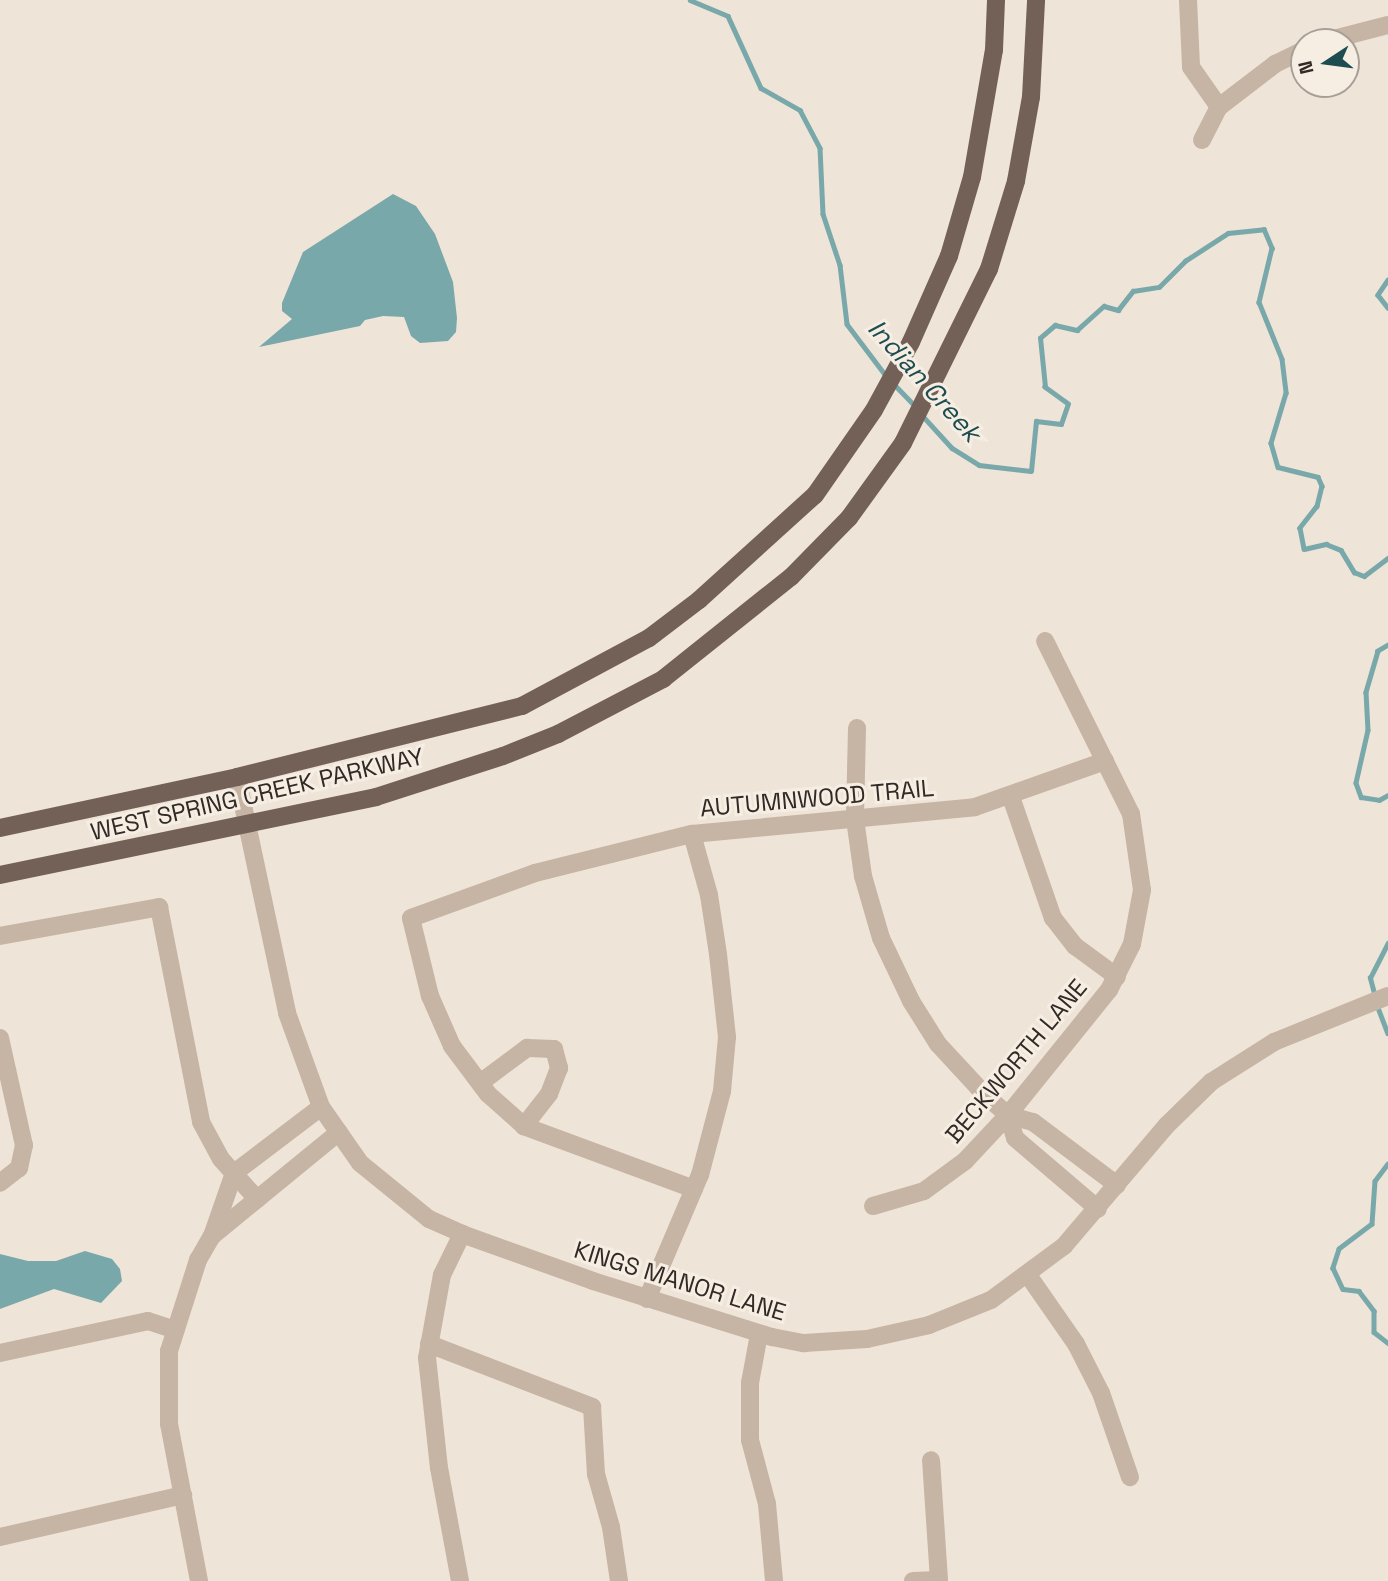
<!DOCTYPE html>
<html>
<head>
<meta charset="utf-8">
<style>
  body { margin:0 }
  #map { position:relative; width:1388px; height:1581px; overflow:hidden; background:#efe4d8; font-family:"Space Grotesk",sans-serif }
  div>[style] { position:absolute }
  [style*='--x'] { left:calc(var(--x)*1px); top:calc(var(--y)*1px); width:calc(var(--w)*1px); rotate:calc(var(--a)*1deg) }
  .water>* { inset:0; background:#79a8aa }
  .stream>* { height:4.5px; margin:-2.25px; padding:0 2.25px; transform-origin:2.25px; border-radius:2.25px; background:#79a8aa }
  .minor>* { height:18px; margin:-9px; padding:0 9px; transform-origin:9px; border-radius:9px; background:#c6b4a5 }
  .major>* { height:18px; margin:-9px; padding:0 9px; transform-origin:9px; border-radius:9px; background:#736157 }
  span { translate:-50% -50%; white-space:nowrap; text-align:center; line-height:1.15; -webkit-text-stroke:6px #f7eee3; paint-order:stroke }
  .street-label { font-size:24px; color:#322a26 }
  .water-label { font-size:26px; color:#1e4d51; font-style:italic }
  .north { position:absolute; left:1290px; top:28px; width:70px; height:70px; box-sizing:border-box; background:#f7eee3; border:2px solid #a8a097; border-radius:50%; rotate:257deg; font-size:19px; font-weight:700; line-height:28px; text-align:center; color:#322a26 }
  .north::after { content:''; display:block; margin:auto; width:24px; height:32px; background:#1e4d51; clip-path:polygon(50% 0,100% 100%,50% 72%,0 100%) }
</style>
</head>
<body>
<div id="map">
  <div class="water">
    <i style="clip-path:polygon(393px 194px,416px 206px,435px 234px,453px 282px,457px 318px,456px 332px,448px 341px,420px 343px,411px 336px,404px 317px,383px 316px,365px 320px,360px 326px,259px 347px,292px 319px,282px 311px,282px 303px,303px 252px)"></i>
    <i style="clip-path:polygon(85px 1251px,112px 1259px,120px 1269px,122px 1281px,101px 1303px,54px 1289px,0 1309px,0 1254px,28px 1261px,56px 1261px)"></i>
  </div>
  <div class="stream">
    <i style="--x:690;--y:0;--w:41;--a:22.8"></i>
    <i style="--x:728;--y:16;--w:79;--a:65.4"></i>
    <i style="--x:761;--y:88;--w:45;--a:29.4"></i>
    <i style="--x:800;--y:110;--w:43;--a:62.2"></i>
    <i style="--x:820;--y:148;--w:66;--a:87.4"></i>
    <i style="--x:823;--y:214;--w:54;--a:71.6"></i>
    <i style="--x:840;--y:265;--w:59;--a:83.2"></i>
    <i style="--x:847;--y:324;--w:66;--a:53"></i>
    <i style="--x:1388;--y:280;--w:18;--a:124"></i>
    <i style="--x:1378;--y:295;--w:16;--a:52"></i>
    <i style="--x:893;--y:383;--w:33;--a:46"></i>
    <i style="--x:921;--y:414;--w:46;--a:47.6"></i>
    <i style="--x:952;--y:448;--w:32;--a:32"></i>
    <i style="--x:979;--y:465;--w:52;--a:6.6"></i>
    <i style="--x:1031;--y:471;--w:50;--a:-84.3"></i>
    <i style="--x:1036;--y:421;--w:25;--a:7"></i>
    <i style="--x:1061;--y:424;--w:21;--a:-71"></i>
    <i style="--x:1068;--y:404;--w:29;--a:-144"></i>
    <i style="--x:1045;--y:387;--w:49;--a:-95.8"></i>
    <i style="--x:1040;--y:338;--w:20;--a:-41"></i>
    <i style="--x:1055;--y:325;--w:23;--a:13"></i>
    <i style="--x:1077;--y:330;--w:36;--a:-42"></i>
    <i style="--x:1104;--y:306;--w:15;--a:16"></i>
    <i style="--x:1118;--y:310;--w:24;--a:-52"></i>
    <i style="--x:1133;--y:291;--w:26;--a:-9"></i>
    <i style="--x:1159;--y:287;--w:37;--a:-45"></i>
    <i style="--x:1185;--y:261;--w:51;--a:-33.1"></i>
    <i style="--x:1228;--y:233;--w:36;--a:-6"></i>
    <i style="--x:1264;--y:229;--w:21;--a:67"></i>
    <i style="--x:1272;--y:248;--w:56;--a:103.5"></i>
    <i style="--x:1259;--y:302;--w:61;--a:68"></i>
    <i style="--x:1282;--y:359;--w:34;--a:83"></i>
    <i style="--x:1286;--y:393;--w:52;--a:106.7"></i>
    <i style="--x:1271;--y:443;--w:25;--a:74"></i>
    <i style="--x:1278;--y:467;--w:41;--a:14"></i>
    <i style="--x:1318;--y:477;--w:10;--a:66"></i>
    <i style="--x:1322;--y:486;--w:21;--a:104"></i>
    <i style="--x:1317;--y:506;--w:28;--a:128"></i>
    <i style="--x:1300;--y:528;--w:21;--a:79"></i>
    <i style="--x:1304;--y:549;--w:23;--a:-13"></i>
    <i style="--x:1326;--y:544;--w:16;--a:22"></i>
    <i style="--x:1341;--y:550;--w:26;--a:59"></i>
    <i style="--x:1354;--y:572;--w:11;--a:22"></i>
    <i style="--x:1364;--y:576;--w:30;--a:-37"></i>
    <i style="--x:1388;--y:645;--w:12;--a:149"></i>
    <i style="--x:1378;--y:651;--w:43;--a:106.3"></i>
    <i style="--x:1366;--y:692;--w:38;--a:87"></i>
    <i style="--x:1368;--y:730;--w:54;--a:102.8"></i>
    <i style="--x:1356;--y:783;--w:15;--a:70"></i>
    <i style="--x:1361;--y:797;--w:18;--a:9"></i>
    <i style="--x:1379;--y:800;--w:10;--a:-29"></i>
    <i style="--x:1375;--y:997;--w:20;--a:-105"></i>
    <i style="--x:1370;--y:978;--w:39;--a:-63"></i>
    <i style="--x:1377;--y:1005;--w:30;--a:69"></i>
    <i style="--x:1388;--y:1164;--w:21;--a:127"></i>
    <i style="--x:1375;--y:1181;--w:43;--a:94"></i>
    <i style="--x:1372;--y:1224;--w:41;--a:142.9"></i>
    <i style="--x:1339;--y:1249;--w:20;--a:108"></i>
    <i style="--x:1333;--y:1268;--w:23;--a:65"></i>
    <i style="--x:1343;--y:1289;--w:16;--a:7"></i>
    <i style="--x:1359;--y:1291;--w:25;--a:53"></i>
    <i style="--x:1374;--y:1311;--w:21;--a:90"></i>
    <i style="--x:1374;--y:1332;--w:18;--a:38"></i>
  </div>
  <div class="minor">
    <i style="--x:1188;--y:0;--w:67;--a:87.4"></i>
    <i style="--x:1191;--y:67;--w:49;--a:55"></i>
    <i style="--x:1322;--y:42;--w:68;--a:-14.4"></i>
    <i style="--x:1202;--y:140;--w:37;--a:-63"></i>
    <i style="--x:1219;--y:107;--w:71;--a:-37.5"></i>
    <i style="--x:1275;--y:64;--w:32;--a:-26"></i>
    <i style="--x:857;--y:728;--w:91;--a:91.3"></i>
    <i style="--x:855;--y:819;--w:58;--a:82"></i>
    <i style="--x:863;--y:876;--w:65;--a:73.8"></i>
    <i style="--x:881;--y:938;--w:70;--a:64.5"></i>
    <i style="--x:911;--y:1001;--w:51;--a:57.9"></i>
    <i style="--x:938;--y:1044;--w:69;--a:47.3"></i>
    <i style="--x:985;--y:1095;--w:30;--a:41"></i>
    <i style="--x:1008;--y:1115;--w:26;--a:16"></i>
    <i style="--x:1033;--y:1122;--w:105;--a:36.9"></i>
    <i style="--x:237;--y:777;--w:241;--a:78"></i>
    <i style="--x:287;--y:1013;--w:100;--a:70.1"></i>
    <i style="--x:321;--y:1107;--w:68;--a:55.1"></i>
    <i style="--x:360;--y:1163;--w:89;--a:39.1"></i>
    <i style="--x:429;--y:1219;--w:36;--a:24"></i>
    <i style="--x:462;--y:1234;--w:139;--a:19.7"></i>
    <i style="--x:593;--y:1281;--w:188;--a:17.4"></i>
    <i style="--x:772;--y:1337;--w:33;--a:11"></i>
    <i style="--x:804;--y:1343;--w:63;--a:-3.6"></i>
    <i style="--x:867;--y:1339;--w:64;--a:-12.7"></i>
    <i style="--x:929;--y:1325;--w:67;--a:-22"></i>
    <i style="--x:991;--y:1300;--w:91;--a:-36.5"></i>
    <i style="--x:1064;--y:1246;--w:159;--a:-49.6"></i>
    <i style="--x:1167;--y:1125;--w:62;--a:-44.3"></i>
    <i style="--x:1211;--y:1082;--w:75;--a:-32.4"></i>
    <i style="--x:1274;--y:1042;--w:123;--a:-22"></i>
    <i style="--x:1011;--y:797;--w:128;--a:70.9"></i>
    <i style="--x:1053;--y:918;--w:36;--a:52"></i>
    <i style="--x:1075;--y:946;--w:52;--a:36.4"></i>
    <i style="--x:0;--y:936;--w:162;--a:-10.3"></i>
    <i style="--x:159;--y:907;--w:219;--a:78.9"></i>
    <i style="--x:201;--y:1122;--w:42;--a:61.6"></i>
    <i style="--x:221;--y:1159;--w:54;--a:48"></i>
    <i style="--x:0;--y:1038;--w:110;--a:77.4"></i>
    <i style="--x:24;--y:1145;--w:24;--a:102"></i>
    <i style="--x:19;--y:1168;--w:24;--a:142"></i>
    <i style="--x:480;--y:1083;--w:59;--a:-36.7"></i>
    <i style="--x:527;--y:1048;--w:27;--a:2"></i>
    <i style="--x:554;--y:1049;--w:20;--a:75"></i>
    <i style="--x:559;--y:1068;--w:28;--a:111"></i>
    <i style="--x:549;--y:1094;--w:41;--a:128"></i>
    <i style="--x:321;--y:1107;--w:109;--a:142.8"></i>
    <i style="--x:234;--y:1173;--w:67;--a:109.2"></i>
    <i style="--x:212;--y:1236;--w:164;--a:-39.3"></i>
    <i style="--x:1008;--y:1115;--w:24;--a:73"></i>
    <i style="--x:1015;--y:1138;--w:109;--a:40.5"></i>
    <i style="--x:694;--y:1189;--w:181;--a:-159.7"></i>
    <i style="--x:524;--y:1126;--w:48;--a:-138.4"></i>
    <i style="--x:488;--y:1094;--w:60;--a:-126.9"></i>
    <i style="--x:452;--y:1046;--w:55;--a:-113.7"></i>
    <i style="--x:430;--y:996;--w:80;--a:-103.7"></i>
    <i style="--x:411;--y:918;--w:132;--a:-19.9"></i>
    <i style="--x:535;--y:873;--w:162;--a:-14"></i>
    <i style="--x:692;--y:834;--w:284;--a:-5.4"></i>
    <i style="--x:975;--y:807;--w:138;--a:-19.5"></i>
    <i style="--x:873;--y:1206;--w:53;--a:-16.4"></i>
    <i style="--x:924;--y:1191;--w:51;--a:-36.2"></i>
    <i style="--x:965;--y:1161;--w:63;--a:-46.9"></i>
    <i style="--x:1008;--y:1115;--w:161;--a:-51.1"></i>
    <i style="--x:1109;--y:990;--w:51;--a:-63.4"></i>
    <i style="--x:1132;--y:944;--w:55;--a:-79.5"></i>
    <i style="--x:1142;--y:890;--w:77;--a:-98.2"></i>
    <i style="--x:1131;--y:814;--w:193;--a:-116.4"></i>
    <i style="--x:1028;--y:1275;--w:84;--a:55.2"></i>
    <i style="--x:1076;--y:1344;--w:55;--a:63"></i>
    <i style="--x:1101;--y:1393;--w:89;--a:71"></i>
    <i style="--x:647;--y:1299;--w:135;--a:-66.9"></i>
    <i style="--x:700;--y:1175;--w:87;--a:-75.3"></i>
    <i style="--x:722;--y:1091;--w:54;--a:-84.7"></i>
    <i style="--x:727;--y:1037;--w:83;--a:-96.2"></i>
    <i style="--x:718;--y:954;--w:60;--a:-98.7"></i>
    <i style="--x:709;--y:895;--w:63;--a:-105.6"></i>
    <i style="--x:759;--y:1334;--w:50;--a:100.4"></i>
    <i style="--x:750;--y:1383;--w:57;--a:90"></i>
    <i style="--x:750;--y:1440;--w:66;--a:75.1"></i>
    <i style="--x:767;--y:1504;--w:77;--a:84.8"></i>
    <i style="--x:429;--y:1344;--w:175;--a:21.1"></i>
    <i style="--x:592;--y:1407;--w:67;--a:86.6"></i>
    <i style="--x:596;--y:1474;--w:55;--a:74.2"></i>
    <i style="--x:611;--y:1527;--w:55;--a:81.6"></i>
    <i style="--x:0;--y:1353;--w:151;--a:-12.2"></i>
    <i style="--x:148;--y:1321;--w:29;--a:18"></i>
    <i style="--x:0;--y:1537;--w:188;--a:-12.9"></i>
    <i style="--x:199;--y:1581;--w:160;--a:-100.8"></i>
    <i style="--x:169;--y:1424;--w:73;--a:-90"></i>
    <i style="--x:169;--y:1351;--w:96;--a:-72.3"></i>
    <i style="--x:198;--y:1260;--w:28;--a:-60"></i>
    <i style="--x:460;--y:1581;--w:115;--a:-100.5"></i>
    <i style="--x:439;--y:1468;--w:111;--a:-96.2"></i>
    <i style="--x:427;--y:1358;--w:84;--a:-79.8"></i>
    <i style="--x:442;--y:1275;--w:46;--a:-64"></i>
    <i style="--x:913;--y:1581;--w:26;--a:-2"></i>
    <i style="--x:939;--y:1580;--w:120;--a:-93.8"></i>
  </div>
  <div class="major">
    <i style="--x:0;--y:828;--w:242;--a:-12.1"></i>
    <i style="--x:237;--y:777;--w:294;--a:-14"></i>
    <i style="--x:522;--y:706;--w:144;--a:-28.2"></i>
    <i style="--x:649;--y:638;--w:63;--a:-37.2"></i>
    <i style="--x:699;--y:600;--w:156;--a:-42.2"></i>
    <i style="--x:815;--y:495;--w:103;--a:-55.2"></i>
    <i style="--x:874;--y:410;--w:77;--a:-61.4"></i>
    <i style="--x:911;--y:342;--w:94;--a:-66.2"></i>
    <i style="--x:949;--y:256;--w:82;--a:-73.8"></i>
    <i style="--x:972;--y:177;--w:129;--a:-80.2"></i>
    <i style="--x:994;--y:50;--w:50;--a:-87.7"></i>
    <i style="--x:0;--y:875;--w:384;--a:-11.7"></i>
    <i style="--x:376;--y:797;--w:133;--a:-17.9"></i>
    <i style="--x:503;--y:756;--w:59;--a:-21.8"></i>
    <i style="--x:558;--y:734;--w:119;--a:-27.6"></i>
    <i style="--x:663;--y:679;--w:164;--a:-38.6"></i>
    <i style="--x:791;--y:577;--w:83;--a:-45.5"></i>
    <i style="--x:849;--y:518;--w:92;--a:-54.2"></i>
    <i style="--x:903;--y:443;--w:194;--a:-63.7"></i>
    <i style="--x:989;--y:269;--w:92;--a:-72.9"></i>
    <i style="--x:1016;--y:181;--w:85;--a:-79.9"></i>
    <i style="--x:1031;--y:97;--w:97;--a:-87"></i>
  </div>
  <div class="street-label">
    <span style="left:257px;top:794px;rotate:-13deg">WEST SPRING CREEK PARKWAY</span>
    <span style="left:817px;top:798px;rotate:-5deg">AUTUMNWOOD TRAIL</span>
    <span style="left:1016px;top:1061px;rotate:-50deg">BECKWORTH LANE</span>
    <span style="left:680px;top:1281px;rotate:17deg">KINGS MANOR LANE</span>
  </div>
  <div class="water-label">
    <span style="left:924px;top:381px;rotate:48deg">Indian Creek</span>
  </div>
  <div class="north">N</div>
</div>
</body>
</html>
